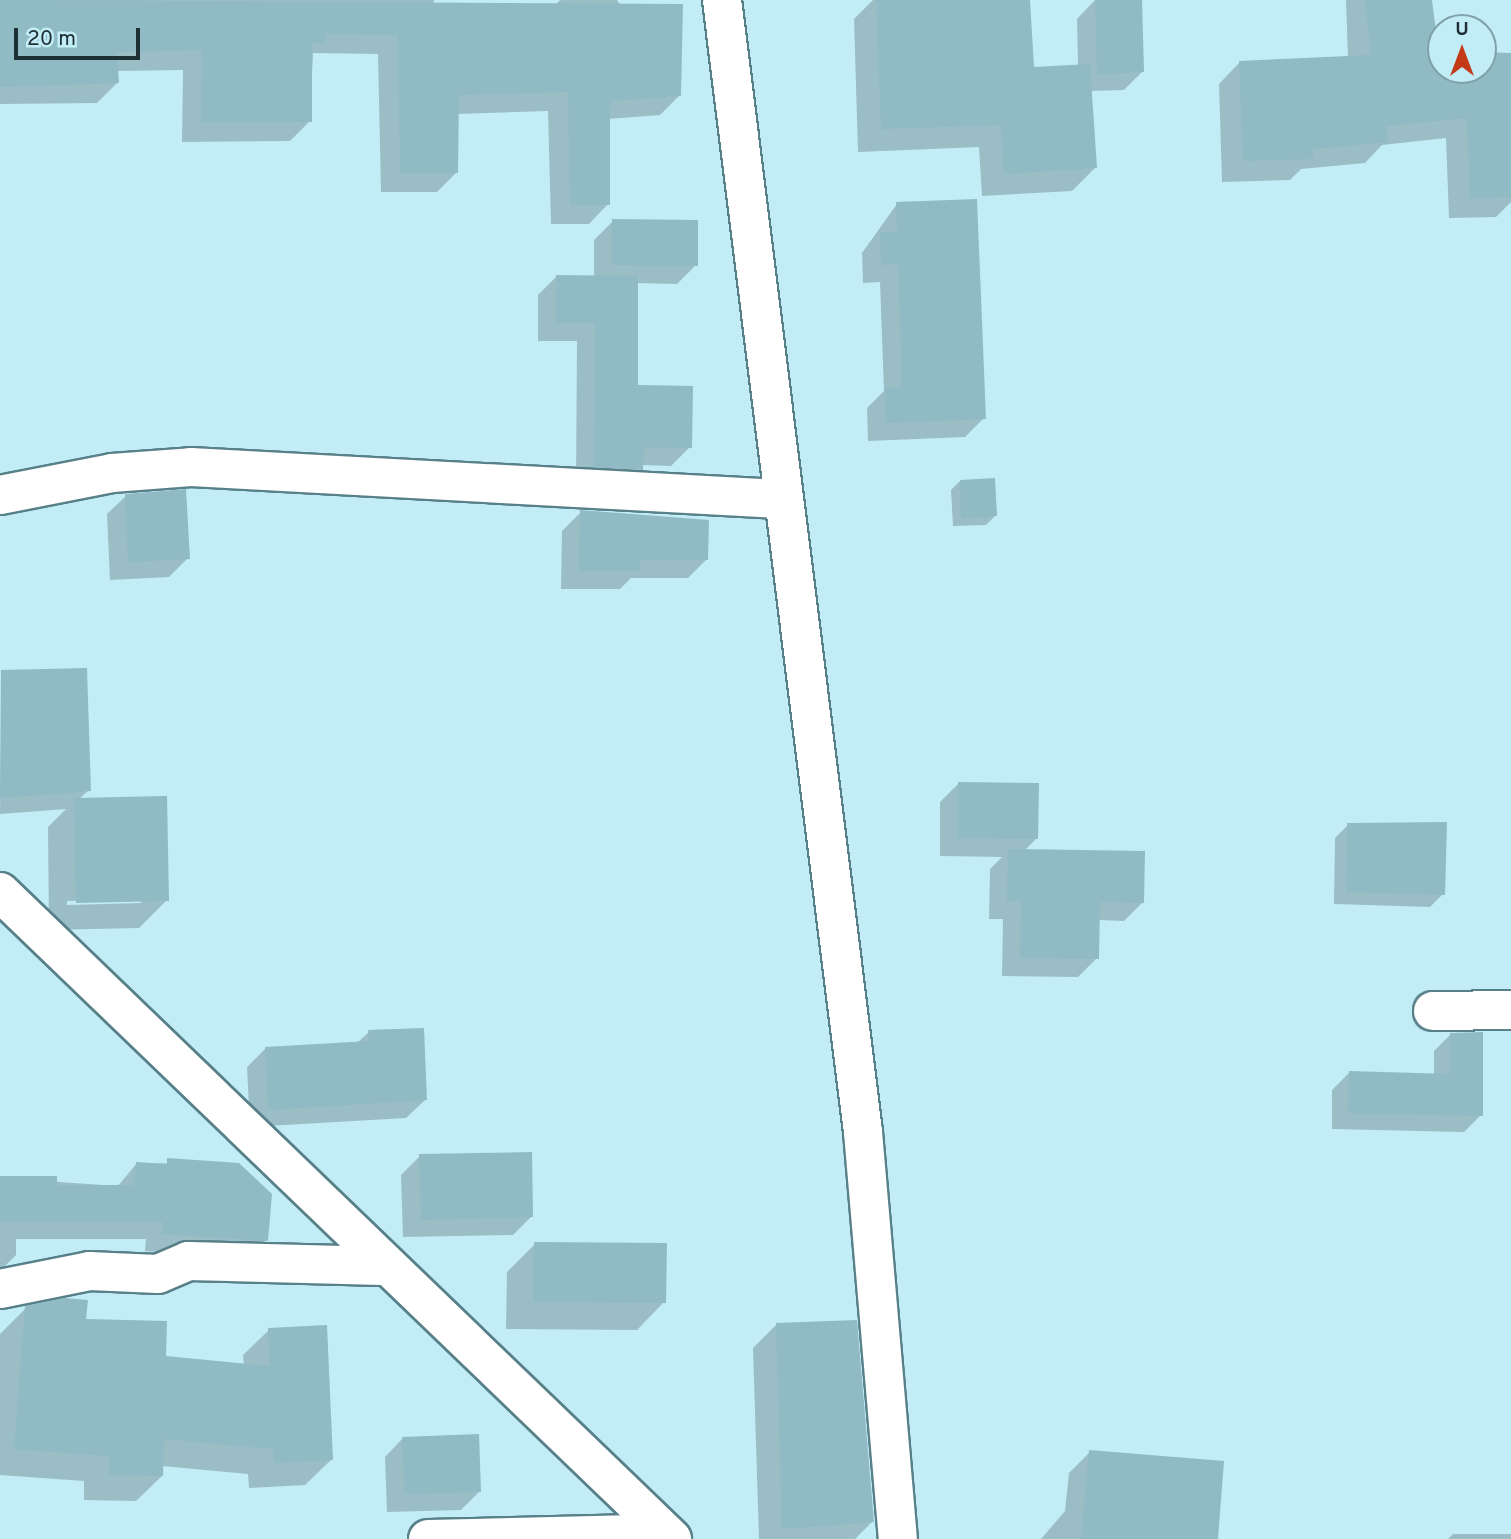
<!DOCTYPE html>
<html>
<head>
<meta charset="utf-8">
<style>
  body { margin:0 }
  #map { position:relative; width:1511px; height:1539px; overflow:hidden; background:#c2edf7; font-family:Overpass,sans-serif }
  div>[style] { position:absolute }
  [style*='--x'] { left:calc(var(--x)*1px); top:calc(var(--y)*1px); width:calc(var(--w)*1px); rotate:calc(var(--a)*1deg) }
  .shadow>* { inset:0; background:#0003 }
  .building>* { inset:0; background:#90bac4 }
  .roads { filter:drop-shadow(2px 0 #588089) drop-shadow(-2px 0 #588089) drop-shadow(0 2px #588089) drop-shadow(0 -2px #588089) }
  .minor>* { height:38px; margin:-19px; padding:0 19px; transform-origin:19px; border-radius:19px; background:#fff }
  span { translate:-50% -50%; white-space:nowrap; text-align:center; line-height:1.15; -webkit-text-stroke:5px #c2edf7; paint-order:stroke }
  .north { position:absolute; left:1427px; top:14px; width:70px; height:70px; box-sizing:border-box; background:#c2edf7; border:2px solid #81a1a9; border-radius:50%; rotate:0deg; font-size:19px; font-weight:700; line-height:28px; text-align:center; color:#1f3034 }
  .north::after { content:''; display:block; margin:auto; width:24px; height:32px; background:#c43a18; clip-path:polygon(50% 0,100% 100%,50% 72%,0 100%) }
  .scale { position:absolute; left:14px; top:28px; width:126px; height:32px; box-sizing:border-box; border:4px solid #1f3034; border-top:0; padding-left:9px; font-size:21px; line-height:24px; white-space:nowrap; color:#1f3034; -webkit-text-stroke:5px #c2edf7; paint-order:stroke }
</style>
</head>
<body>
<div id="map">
  <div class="shadow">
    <i style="clip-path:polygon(0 0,434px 0,434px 5px,554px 7px,560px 0,617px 0,680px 95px,660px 115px,608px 119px,608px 204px,589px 224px,551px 224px,548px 111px,457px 114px,457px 172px,437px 192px,381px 192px,378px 54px,313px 53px,310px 121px,290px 141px,182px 142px,183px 70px,116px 71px,117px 83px,97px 103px,0 104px)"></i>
    <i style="clip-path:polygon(873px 0,1028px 0,1032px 69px,1078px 66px,1077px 19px,1095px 0,1140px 0,1143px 71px,1124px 90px,1090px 91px,1095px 168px,1072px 191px,982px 196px,979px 147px,858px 152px,854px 19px)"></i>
    <i style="clip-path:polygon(1346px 0,1430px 0,1441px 70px,1483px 70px,1483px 55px,1511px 55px,1511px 202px,1496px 217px,1449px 218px,1446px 138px,1382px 145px,1365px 163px,1301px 169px,1290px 180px,1222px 182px,1219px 84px,1240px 62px,1348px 58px)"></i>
    <i style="clip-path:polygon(897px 204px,984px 418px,965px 437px,868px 441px,867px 408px,884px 391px,880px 282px,863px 283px,862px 253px)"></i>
    <i style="clip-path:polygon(613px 221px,696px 265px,677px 284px,636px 283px,636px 387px,690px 447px,671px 466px,642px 465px,623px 488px,576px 485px,577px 341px,538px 341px,538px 295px,556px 277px,594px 277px,594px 240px)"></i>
    <i style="clip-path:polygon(960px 481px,995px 516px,986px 525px,953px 526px,951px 490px)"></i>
    <i style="clip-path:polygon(126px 496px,188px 558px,169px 577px,110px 580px,107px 514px)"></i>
    <i style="clip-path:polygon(581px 512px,706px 560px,688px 578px,631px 578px,620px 589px,561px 589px,562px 531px)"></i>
    <i style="clip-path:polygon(evenodd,2px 671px,89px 790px,79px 799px,167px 900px,139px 928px,49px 930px,48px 827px,66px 809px,0 814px,2px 671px,141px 900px,141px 903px,67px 905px,67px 901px,141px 900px)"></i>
    <i style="clip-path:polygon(959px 783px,1036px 839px,1025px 850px,1143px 902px,1124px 921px,1098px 920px,1097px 958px,1078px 977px,1002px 976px,1003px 919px,989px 919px,990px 869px,1002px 857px,940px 856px,940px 802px)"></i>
    <i style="clip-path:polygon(1348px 825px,1443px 894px,1430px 907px,1334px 904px,1335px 838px)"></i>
    <i style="clip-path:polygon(369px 1032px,425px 1100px,406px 1118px,250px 1127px,247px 1067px,265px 1049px,357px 1043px)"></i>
    <i style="clip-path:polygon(1451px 1034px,1481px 1115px,1464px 1132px,1332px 1129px,1332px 1090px,1349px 1073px,1434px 1075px,1434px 1051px)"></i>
    <i style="clip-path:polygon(420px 1156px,531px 1217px,513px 1235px,403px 1237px,401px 1175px)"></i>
    <i style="clip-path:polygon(137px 1163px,239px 1165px,266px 1240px,248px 1258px,145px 1251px,146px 1239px,16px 1239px,16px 1255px,0 1271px,0 1178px,118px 1186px)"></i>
    <i style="clip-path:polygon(535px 1244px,664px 1302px,637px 1330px,506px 1329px,507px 1272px)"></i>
    <i style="clip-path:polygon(26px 1308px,85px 1321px,164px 1358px,244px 1365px,243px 1355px,269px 1330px,331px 1460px,305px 1485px,249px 1488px,248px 1474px,162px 1466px,162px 1476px,136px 1501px,84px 1500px,84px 1481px,0 1475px,0 1334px)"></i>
    <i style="clip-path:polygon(777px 1324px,872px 1522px,855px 1539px,759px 1539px,753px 1348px)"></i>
    <i style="clip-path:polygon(403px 1438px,480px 1491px,461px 1510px,387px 1512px,385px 1457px)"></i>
    <i style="clip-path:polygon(1090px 1452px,1216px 1539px,1041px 1539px,1065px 1511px,1069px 1473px)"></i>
    <i style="clip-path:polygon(1453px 1534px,1511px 1534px,1511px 1539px,1448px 1539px)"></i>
  </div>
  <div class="building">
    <i style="clip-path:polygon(0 0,683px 4px,681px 96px,610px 101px,610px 205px,570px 205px,568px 92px,459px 95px,458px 173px,400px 173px,398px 35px,326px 34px,326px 43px,312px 43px,312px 122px,201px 122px,202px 50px,117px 52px,119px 83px,0 87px)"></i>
    <i style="clip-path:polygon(876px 0,1030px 0,1034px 67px,1090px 64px,1097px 168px,1004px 174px,1001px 125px,881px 129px)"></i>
    <i style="clip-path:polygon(1095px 0,1142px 0,1144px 72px,1097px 74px)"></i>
    <i style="clip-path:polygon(1365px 0,1432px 0,1441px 70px,1483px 70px,1483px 52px,1511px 53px,1511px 197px,1470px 198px,1467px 118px,1386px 126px,1388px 142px,1312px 149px,1313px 159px,1243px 161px,1239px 61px,1371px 55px)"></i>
    <i style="clip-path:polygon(977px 199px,986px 419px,886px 423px,885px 388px,902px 387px,899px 284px,898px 264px,881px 265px,880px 232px,897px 232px,896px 202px)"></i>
    <i style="clip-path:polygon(612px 219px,698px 220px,698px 266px,612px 265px)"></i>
    <i style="clip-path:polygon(556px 275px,638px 276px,638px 385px,693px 386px,692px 448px,644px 447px,643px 470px,594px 467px,595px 323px,556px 323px)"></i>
    <i style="clip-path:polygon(995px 478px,997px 516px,961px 518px,960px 480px)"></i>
    <i style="clip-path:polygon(186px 489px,190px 559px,128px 562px,125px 494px)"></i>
    <i style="clip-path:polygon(580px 510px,709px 520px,708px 560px,640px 560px,640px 571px,579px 571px)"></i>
    <i style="clip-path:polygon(87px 668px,91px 791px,0 798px,1px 670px)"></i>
    <i style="clip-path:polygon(958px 782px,1039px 783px,1038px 839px,958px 838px)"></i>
    <i style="clip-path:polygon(167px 796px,169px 901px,76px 903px,74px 798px)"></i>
    <i style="clip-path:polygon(1447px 822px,1445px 895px,1346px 892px,1347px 823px)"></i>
    <i style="clip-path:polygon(1008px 849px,1145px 851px,1144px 903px,1100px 902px,1099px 959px,1020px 958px,1021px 901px,1007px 901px)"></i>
    <i style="clip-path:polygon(424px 1028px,427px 1100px,268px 1110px,265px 1047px,369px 1041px,368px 1030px)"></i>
    <i style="clip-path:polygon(1483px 1032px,1483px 1116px,1348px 1113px,1349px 1071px,1450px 1074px,1450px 1033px)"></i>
    <i style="clip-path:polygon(532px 1152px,533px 1217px,421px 1220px,419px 1154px)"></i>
    <i style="clip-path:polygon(167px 1158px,239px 1163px,272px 1194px,268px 1241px,162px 1234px,163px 1222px,0 1222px,0 1176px,57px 1176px,57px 1185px,134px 1185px,136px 1162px,167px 1164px)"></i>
    <i style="clip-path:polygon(534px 1242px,667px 1243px,666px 1303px,533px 1302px)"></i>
    <i style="clip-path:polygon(64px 1298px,88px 1300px,86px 1319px,167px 1321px,166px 1356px,270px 1366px,268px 1328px,327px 1325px,333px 1460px,274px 1463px,273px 1449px,164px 1439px,163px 1476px,109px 1475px,109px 1456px,14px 1449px,25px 1306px)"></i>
    <i style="clip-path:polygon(857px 1320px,874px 1522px,782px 1529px,776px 1323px)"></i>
    <i style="clip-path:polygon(479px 1434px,481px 1492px,405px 1494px,402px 1437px)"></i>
    <i style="clip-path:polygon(1089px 1450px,1224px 1461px,1218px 1539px,1081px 1539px)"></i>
  </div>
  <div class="roads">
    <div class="minor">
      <i style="--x:722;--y:0;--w:1141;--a:82.9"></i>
      <i style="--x:863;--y:1132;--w:409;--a:85.1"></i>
      <i style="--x:0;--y:495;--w:114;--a:-11.1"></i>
      <i style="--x:112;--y:473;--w:79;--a:-4.3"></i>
      <i style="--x:191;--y:467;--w:589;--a:3.12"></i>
      <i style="--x:0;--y:892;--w:933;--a:43.91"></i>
      <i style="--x:1433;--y:1011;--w:78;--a:-0.7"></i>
      <i style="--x:0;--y:1289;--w:91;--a:-11.4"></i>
      <i style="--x:89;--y:1271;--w:69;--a:2.5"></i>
      <i style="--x:158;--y:1274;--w:33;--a:-23"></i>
      <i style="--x:188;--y:1261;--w:194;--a:1.5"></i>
      <i style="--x:428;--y:1539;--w:238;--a:-1.4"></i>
    </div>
  </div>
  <div class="north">U</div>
  <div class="scale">20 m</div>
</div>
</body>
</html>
